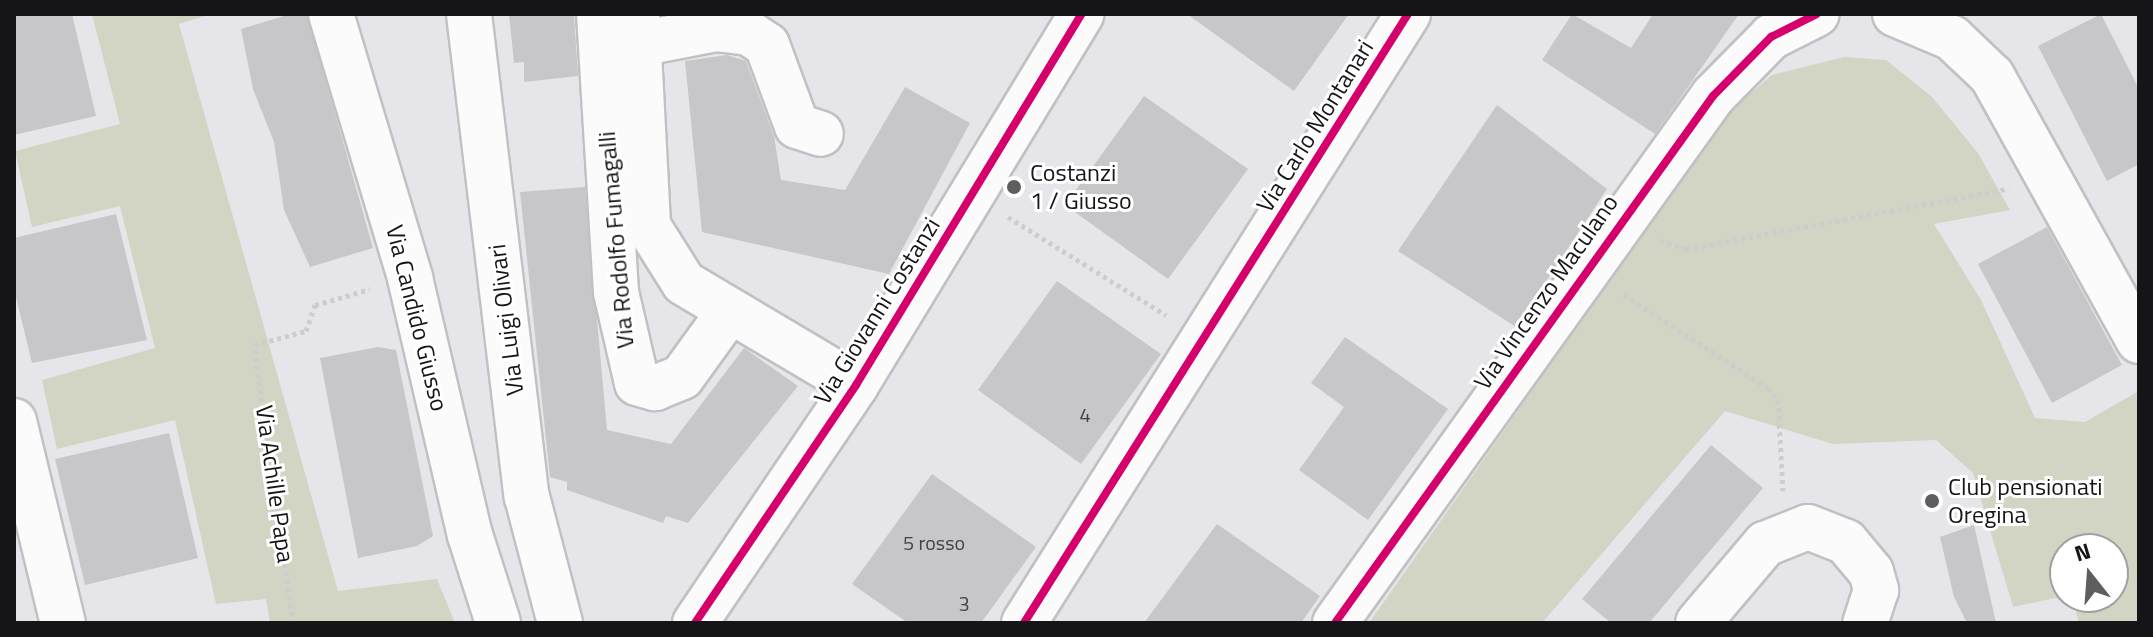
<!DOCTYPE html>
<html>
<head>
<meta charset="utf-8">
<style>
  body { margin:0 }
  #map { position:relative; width:2153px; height:637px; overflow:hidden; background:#e6e6ea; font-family:"Titillium Web",sans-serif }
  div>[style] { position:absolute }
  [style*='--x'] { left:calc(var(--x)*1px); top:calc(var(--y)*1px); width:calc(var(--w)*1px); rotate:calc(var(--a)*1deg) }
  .green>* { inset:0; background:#d2d4c4 }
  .building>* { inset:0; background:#c7c7ca }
  .path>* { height:5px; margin-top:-2.5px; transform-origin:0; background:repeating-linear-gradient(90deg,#cdcdce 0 4px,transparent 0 8px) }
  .roads { filter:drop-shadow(2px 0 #c1c1c4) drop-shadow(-2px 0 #c1c1c4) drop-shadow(0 2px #c1c1c4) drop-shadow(0 -2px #c1c1c4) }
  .minor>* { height:44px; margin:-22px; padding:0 22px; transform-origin:22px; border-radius:22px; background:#fbfbfc }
  .cycleway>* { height:8px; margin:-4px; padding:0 4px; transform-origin:4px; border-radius:4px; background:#d6006c }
  .dots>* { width:22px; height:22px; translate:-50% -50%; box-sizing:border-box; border:4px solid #fff; border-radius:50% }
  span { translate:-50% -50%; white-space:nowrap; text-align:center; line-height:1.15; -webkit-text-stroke:6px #fff; paint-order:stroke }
  .number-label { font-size:20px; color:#424244 }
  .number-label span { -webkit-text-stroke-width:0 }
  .street-label { font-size:24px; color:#151517 }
  .poi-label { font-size:24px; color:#151517 }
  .left { translate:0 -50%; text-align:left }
  .frame { position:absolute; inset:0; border:16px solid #151517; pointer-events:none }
  .north { position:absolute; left:2049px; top:533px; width:80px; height:80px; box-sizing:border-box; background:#fff; border:2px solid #a1a1a2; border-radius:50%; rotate:343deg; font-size:22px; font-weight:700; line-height:32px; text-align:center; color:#151517 }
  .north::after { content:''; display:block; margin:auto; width:28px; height:36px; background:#5e5e61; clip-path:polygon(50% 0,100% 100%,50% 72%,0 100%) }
</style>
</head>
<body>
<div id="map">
  <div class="green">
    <i style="clip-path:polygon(92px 14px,211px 14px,179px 24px,338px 591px,437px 579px,455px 623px,270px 623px,266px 599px,216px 604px,175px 420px,57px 449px,42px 380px,155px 348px,120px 206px,32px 227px,15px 151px,120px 124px)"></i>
    <i style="clip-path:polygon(1844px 57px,1886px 60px,1932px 97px,1978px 153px,2010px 210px,1934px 224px,1981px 300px,2035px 418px,2085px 422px,2139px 391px,2139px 623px,2079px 623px,2072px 597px,2113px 597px,2113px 549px,2065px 549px,2065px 596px,2013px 607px,1973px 473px,1936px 440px,1833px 444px,1725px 411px,1542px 623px,1369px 623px,1726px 114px,1772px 75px)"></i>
  </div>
  <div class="building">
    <i style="clip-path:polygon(14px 14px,72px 14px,96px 116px,14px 135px)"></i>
    <i style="clip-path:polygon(291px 14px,307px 14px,373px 248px,310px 267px,284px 210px,274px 142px,253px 89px,241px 29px)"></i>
    <i style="clip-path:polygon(509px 14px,574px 14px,578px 76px,524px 82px,524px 62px,514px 63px)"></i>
    <i style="clip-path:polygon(1187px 14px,1349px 14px,1294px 91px)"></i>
    <i style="clip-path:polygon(1572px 14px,1631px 48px,1653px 14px,1739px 14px,1655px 134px,1542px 60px)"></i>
    <i style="clip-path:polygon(2101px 14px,2139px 89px,2139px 164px,2107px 181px,2038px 46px)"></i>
    <i style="clip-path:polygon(727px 55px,746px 61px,774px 136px,781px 180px,845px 190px,905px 87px,970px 123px,889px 274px,702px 232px,685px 61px)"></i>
    <i style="clip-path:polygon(1144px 96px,1248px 169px,1168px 279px,1065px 205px)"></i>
    <i style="clip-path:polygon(1497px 105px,1607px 189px,1516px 327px,1398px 251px)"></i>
    <i style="clip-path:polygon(585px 187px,607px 430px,671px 444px,744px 348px,798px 386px,688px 523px,666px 516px,663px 523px,567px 490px,567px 482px,550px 477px,520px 192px)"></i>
    <i style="clip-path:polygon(116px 214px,147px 340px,32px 363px,14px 289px,14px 238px)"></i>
    <i style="clip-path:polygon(2047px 227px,2122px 365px,2052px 403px,1978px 264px)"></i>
    <i style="clip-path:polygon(1057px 281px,1161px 354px,1081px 464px,978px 390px)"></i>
    <i style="clip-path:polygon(1345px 337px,1448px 409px,1368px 520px,1299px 470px,1344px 407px,1311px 383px)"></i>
    <i style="clip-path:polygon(378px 347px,396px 350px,433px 536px,417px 546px,358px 558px,320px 358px)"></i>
    <i style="clip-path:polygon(169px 433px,198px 558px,85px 585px,55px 459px)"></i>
    <i style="clip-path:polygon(1711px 445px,1763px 488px,1649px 623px,1611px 623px,1582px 599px)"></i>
    <i style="clip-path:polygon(932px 474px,1036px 547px,981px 623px,908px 623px,852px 584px)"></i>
    <i style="clip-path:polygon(1217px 524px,1320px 596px,1301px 623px,1144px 623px)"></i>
    <i style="clip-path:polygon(1974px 525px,1996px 623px,1967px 623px,1954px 597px,1940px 537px)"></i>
  </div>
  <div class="path">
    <i style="--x:1008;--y:217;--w:186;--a:31.8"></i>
    <i style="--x:1660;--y:240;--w:28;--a:19"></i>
    <i style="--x:1686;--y:249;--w:328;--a:-10.6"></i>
    <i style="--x:1624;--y:295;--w:171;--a:32.9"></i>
    <i style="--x:1768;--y:388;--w:16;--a:50"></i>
    <i style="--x:1778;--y:400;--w:91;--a:86.9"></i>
    <i style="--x:293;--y:623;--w:281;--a:-98"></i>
    <i style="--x:254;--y:345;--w:54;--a:-15.1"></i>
    <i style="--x:306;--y:331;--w:28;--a:-71"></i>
    <i style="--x:315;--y:305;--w:57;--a:-16.2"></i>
  </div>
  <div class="roads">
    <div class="minor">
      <i style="--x:331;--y:14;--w:276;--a:73.3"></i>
      <i style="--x:410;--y:278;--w:264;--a:76.9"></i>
      <i style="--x:470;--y:535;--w:92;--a:72.3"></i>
      <i style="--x:469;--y:14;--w:486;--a:83.2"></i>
      <i style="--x:527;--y:497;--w:130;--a:75.3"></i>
      <i style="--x:599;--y:14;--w:279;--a:86.5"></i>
      <i style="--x:616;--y:292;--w:93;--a:77"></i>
      <i style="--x:637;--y:383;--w:19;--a:16"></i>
      <i style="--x:655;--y:388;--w:29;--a:-22"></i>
      <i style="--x:682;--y:377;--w:80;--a:-54.1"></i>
      <i style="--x:637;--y:14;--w:212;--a:87"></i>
      <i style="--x:648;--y:226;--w:67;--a:57.7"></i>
      <i style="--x:684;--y:283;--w:200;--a:30.7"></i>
      <i style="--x:1895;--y:14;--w:62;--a:22.8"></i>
      <i style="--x:1952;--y:38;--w:55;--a:43.5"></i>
      <i style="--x:1992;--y:76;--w:303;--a:61"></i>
      <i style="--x:639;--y:44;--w:78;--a:-11"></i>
      <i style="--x:716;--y:29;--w:33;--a:7"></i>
      <i style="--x:749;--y:33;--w:22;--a:34"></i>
      <i style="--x:767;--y:45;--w:86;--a:69.7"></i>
      <i style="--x:797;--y:126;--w:25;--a:18"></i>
      <i style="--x:14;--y:421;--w:208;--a:76.4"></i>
      <i style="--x:695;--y:623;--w:287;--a:-55.9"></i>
      <i style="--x:856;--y:385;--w:434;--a:-58.7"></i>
      <i style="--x:1024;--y:623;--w:720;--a:-57.77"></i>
      <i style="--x:1335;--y:623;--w:649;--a:-54.35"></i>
      <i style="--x:1713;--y:96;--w:83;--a:-45.5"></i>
      <i style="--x:1771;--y:37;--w:51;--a:-26.6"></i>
      <i style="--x:1698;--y:623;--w:104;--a:-49.7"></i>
      <i style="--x:1765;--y:544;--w:46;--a:-21.6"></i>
      <i style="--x:1808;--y:527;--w:41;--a:21.5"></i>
      <i style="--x:1846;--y:542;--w:39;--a:50"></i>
      <i style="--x:1871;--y:572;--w:19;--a:74"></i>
      <i style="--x:1876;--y:590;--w:35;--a:108"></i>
    </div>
  </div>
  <div class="cycleway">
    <i style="--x:695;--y:623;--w:287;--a:-55.9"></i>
    <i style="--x:856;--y:385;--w:434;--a:-58.7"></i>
    <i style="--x:1024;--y:623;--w:720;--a:-57.77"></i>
    <i style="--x:1335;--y:623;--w:649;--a:-54.35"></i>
    <i style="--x:1713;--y:96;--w:83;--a:-45.5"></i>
    <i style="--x:1771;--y:37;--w:51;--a:-26.6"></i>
  </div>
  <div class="dots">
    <i style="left:1014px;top:187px;background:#5e5e61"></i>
    <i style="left:1932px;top:501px;background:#5e5e61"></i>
  </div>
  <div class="number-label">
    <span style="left:1085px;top:414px">4</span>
    <span style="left:934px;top:542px">5 rosso</span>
    <span style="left:964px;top:603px">3</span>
  </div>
  <div class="street-label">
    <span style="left:1315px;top:126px;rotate:-58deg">Via Carlo Montanari</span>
    <span style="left:616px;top:240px;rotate:-95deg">Via Rodolfo Fumagalli</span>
    <span style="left:1546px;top:292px;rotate:-55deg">Via Vincenzo Maculano</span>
    <span style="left:877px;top:311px;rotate:-58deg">Via Giovanni Costanzi</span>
    <span style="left:417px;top:318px;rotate:76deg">Via Candido Giusso</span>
    <span style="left:506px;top:320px;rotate:-97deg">Via Luigi Olivari</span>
    <span style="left:275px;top:484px;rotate:82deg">Via Achille Papa</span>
  </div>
  <div class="poi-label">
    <span class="left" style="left:1030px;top:187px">Costanzi<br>1 / Giusso</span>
    <span class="left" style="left:1948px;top:501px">Club pensionati<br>Oregina</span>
  </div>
  <div class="frame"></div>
  <div class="north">N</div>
</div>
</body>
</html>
